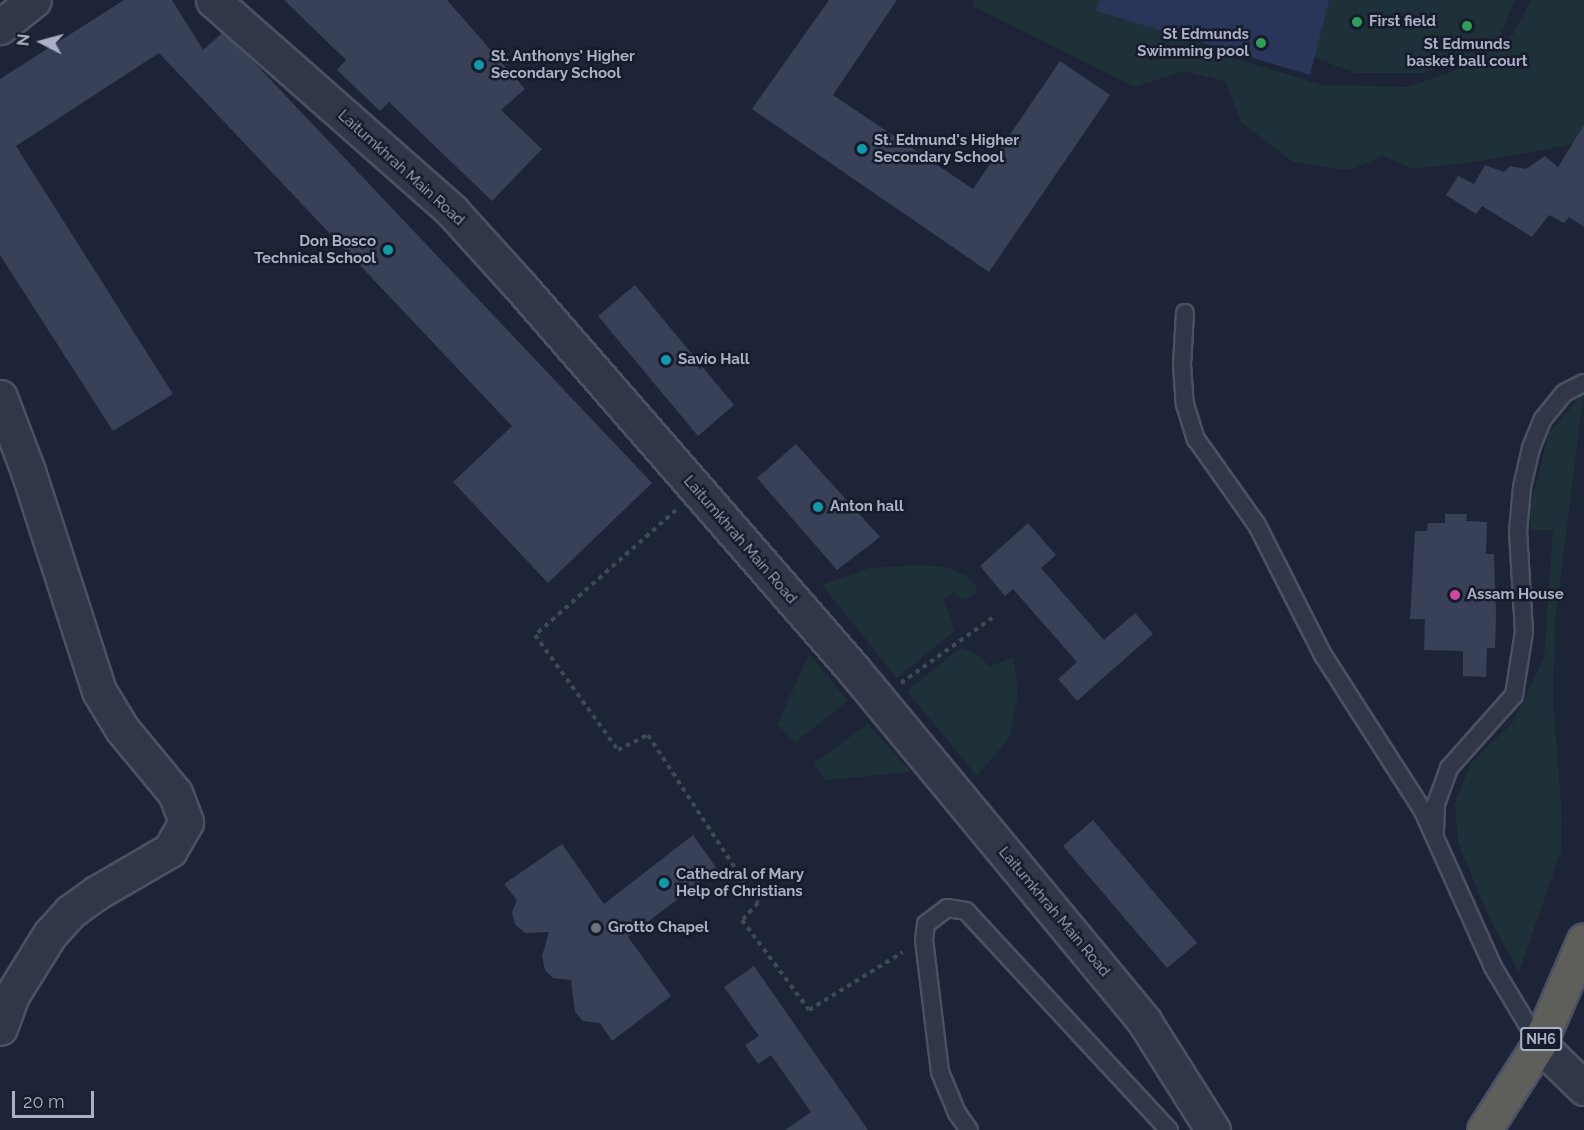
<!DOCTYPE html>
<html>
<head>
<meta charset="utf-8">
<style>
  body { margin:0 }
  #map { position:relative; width:1584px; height:1130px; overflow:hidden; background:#1d2437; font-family:Raleway,sans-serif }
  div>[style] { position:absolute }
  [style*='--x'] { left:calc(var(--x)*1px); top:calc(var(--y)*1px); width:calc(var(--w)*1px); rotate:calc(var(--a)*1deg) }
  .green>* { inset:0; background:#1f3138 }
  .water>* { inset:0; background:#2a355a }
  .building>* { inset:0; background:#394158 }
  .path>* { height:4px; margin-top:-2px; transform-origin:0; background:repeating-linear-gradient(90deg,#394d53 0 4.5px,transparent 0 9px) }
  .roads { filter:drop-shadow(2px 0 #4b5163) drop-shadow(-2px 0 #4b5163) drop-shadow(0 2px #4b5163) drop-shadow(0 -2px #4b5163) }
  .service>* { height:16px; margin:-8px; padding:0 8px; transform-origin:8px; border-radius:8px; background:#313648 }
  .minor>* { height:33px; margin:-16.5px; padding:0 16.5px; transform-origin:16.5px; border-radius:16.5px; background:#313648 }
  .tertiary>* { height:33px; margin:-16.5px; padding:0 16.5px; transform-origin:16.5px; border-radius:16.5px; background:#313648 }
  .trunk>* { height:33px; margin:-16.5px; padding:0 16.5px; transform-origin:16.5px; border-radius:16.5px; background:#5e5e5a }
  .dots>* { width:16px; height:16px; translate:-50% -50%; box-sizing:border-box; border:3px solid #171c2c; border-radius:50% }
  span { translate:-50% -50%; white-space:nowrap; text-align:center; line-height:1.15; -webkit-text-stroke:5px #171c2c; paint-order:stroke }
  .shield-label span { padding:2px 4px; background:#171c2c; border:2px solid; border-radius:4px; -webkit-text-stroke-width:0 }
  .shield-label { font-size:14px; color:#aab0c5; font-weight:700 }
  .poi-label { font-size:15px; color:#aab0c5; font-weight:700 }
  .left { translate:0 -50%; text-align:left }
  .right { translate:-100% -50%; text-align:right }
  .street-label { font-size:15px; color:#aab0c5 }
  .north { position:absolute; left:12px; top:12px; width:60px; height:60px; -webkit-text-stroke:4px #171c2c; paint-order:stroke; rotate:276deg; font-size:16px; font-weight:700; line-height:24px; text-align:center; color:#aab0c5 }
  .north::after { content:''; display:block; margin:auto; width:21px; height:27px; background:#aab0c5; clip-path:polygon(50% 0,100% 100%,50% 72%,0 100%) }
  .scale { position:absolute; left:12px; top:1091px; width:82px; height:27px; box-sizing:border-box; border:3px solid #aab0c5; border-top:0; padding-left:8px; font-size:18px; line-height:21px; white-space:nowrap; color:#aab0c5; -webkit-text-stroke:4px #171c2c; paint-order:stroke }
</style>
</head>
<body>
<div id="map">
  <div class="green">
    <i style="clip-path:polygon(974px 0,1119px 0,1220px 54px,1322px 85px,1409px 87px,1473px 64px,1455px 59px,1424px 73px,1356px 73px,1154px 0,1515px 0,1495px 48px,1513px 34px,1531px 0,1584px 0,1584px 142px,1482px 161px,1413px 169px,1383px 156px,1348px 170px,1293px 162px,1241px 122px,1225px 81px,1184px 71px,1135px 87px,973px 6px)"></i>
    <i style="clip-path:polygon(1584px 392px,1555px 623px,1553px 703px,1562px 817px,1561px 851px,1519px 972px,1487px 913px,1458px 842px,1455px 803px,1471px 763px,1513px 722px,1544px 658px,1553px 530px,1531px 530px,1530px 507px,1549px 433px)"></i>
    <i style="clip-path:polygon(921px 565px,946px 567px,964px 575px,975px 584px,977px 593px,962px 601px,954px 592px,944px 599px,954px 631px,897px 678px,822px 585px,871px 568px)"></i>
    <i style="clip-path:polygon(961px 647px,981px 657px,989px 667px,1013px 657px,1015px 670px,1018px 693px,1009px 738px,977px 776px,907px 691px)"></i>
    <i style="clip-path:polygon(809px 654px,848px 701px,795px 742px,777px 725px)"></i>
    <i style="clip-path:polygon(868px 724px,911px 772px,825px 780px,814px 763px)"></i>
  </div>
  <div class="water">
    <i style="clip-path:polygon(1099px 0,1329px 0,1310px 75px,1096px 11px)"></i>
  </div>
  <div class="building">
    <i style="clip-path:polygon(124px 0,172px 0,203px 50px,222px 33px,251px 59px,652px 483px,548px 583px,453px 482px,512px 426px,159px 53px,16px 146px,173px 394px,113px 431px,0 255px,0 79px)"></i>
    <i style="clip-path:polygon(284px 0,447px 0,525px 89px,501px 110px,542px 149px,492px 201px,389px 102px,380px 111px,337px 70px,346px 60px)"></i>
    <i style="clip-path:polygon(829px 0,897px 0,833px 95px,973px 189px,1060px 61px,1110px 95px,989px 272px,752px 109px)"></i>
    <i style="clip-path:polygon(1584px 125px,1584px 227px,1569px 217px,1564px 223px,1549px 215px,1532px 237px,1482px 206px,1476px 214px,1446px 195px,1458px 176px,1474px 184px,1485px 165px,1504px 172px,1510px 166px,1526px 169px,1545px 156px,1558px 167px)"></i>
    <i style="clip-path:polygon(635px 285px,734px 405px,698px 436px,598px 316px)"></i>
    <i style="clip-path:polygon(796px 444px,880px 537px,837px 570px,757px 478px)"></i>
    <i style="clip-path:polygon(1445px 514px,1467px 514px,1466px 521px,1487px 522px,1486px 554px,1494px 554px,1496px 615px,1495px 648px,1487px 648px,1486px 677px,1463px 676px,1463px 651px,1424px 650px,1425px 619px,1410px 619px,1415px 531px,1427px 531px,1428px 523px,1445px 523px)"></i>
    <i style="clip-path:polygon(1028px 523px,1056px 555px,1041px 568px,1104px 640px,1135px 613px,1153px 634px,1077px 701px,1058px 679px,1077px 662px,1013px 589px,1005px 596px,980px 566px)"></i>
    <i style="clip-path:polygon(1093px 820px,1197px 943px,1167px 968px,1063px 846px)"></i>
    <i style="clip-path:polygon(693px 835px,717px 869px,628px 937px,671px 996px,612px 1041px,600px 1023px,583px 1021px,575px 1012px,571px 980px,553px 978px,545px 970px,542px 956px,549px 932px,525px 933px,515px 924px,512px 912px,517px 900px,504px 884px,562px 844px,604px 904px)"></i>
    <i style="clip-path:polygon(754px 966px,868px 1130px,785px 1130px,811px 1112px,771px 1055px,758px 1064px,745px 1045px,759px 1036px,724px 987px)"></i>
  </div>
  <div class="path">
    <i style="--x:676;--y:510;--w:188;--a:138.4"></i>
    <i style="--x:535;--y:635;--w:142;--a:54.2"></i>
    <i style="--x:618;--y:750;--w:34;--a:-27"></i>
    <i style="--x:648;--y:735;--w:201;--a:56.8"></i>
    <i style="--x:758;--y:903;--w:23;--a:133"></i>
    <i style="--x:742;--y:920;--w:112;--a:53.3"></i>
    <i style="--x:809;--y:1010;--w:110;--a:-31.7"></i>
    <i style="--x:901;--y:683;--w:112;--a:-35.5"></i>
  </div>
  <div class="roads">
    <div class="service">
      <i style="--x:1185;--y:313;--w:52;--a:93.3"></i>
      <i style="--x:1182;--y:365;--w:39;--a:86"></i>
      <i style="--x:1185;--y:404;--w:37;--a:73"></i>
      <i style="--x:1196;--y:439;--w:105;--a:54.7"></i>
      <i style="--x:1257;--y:525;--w:146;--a:63.1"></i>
      <i style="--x:1323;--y:655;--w:185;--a:57.3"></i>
      <i style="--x:1423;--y:811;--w:171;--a:65.8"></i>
      <i style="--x:1493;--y:967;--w:90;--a:59.1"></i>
      <i style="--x:1435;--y:832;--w:28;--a:-88"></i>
      <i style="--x:1436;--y:804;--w:38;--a:-70"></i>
      <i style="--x:1449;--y:768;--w:98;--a:-48.3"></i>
      <i style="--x:1514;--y:695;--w:64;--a:-81"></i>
      <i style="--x:1524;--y:632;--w:100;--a:-93.4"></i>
      <i style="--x:1518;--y:532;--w:45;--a:-84.9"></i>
      <i style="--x:1522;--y:487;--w:40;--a:-77"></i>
      <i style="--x:1531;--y:448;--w:31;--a:-68"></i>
      <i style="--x:1543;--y:419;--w:33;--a:-51"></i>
      <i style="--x:1564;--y:393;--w:22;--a:-27"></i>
      <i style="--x:969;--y:1130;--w:21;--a:-125"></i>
      <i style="--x:957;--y:1113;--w:44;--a:-112.5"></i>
      <i style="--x:940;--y:1072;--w:134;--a:-96.9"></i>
      <i style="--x:924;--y:939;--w:15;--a:-82"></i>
      <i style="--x:926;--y:924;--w:26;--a:-37"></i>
      <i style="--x:947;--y:908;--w:19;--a:9"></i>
      <i style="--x:966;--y:911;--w:299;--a:47.2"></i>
    </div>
    <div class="minor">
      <i style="--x:1539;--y:1044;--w:63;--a:44.4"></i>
    </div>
    <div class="tertiary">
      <i style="--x:213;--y:0;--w:319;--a:41.4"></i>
      <i style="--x:452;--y:211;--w:101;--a:47.8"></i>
      <i style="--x:520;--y:286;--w:508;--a:48.99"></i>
      <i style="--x:853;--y:669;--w:457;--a:50.4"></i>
      <i style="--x:1144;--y:1021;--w:129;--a:57.7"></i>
      <i style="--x:0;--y:27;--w:43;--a:-38.5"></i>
      <i style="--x:0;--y:397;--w:79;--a:69.3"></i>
      <i style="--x:28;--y:471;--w:231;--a:72.1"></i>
      <i style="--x:99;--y:691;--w:44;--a:58.8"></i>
      <i style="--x:122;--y:729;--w:83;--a:50.4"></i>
      <i style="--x:175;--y:793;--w:31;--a:69"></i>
      <i style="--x:186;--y:822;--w:32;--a:120"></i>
      <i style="--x:170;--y:850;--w:86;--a:149.8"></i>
      <i style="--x:96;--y:893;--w:32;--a:144"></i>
      <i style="--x:70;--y:912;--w:30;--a:132"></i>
      <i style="--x:50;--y:934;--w:72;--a:121.9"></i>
      <i style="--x:12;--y:995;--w:35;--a:110"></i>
    </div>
    <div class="trunk">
      <i style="--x:1484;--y:1130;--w:102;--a:-57.4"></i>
      <i style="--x:1539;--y:1044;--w:113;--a:-66.6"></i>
    </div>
  </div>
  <div class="dots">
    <i style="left:1357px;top:22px;background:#2e9e5b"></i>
    <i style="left:1467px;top:26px;background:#2e9e5b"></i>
    <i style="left:1261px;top:43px;background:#2e9e5b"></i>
    <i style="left:479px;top:65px;background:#0f9aa8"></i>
    <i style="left:862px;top:149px;background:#0f9aa8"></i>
    <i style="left:388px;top:250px;background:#0f9aa8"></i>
    <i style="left:666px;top:360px;background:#0f9aa8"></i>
    <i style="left:818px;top:507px;background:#0f9aa8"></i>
    <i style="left:1455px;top:595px;background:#d1479c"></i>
    <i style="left:664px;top:883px;background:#0f9aa8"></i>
    <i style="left:596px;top:928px;background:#6b7280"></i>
  </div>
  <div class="shield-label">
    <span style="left:1541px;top:1039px">NH6</span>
  </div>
  <div class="poi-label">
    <span class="left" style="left:1369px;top:22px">First field</span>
    <span class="right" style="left:1249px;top:43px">St Edmunds<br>Swimming pool</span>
    <span style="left:1467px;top:53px">St Edmunds<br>basket ball court</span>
    <span class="left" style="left:491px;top:65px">St. Anthonys' Higher<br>Secondary School</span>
    <span class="left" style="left:874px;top:149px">St. Edmund's Higher<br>Secondary School</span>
    <span class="right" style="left:376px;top:250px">Don Bosco<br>Technical School</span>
    <span class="left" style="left:678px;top:360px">Savio Hall</span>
    <span class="left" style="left:830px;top:507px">Anton hall</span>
    <span class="left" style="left:1467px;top:595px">Assam House</span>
    <span class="left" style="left:676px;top:883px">Cathedral of Mary<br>Help of Christians</span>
    <span class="left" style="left:608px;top:928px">Grotto Chapel</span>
  </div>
  <div class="street-label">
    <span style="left:401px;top:168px;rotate:42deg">Laitumkhrah Main Road</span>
    <span style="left:740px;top:540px;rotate:49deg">Laitumkhrah Main Road</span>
    <span style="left:1054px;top:912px;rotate:50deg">Laitumkhrah Main Road</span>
  </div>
  <div class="north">N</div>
  <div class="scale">20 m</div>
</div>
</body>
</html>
